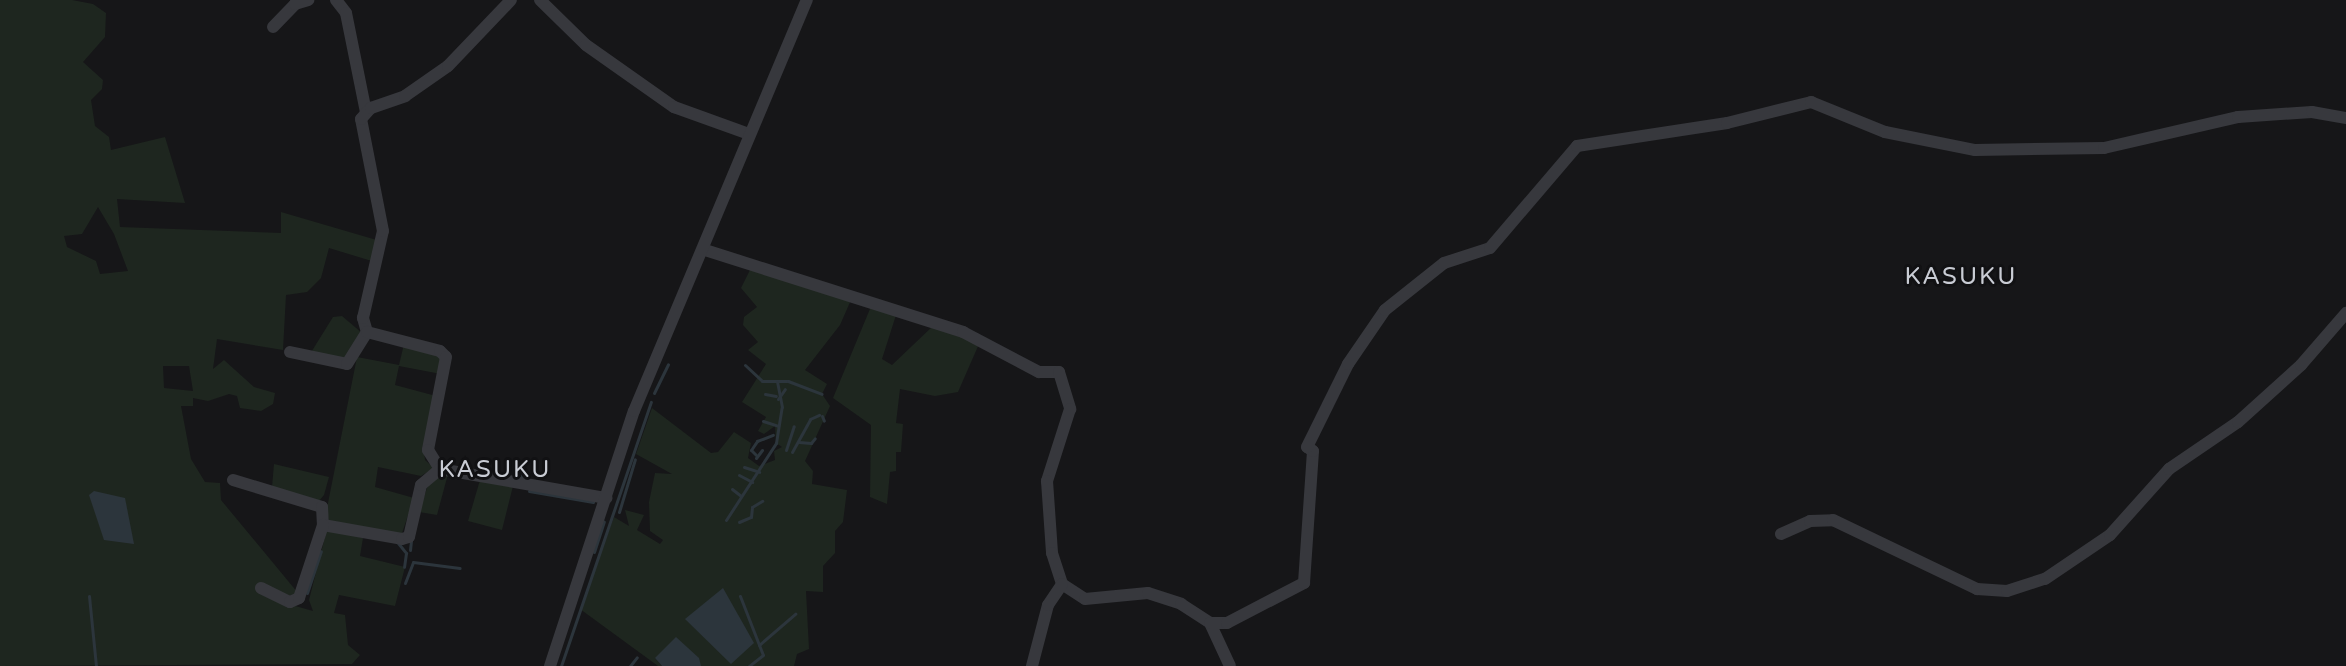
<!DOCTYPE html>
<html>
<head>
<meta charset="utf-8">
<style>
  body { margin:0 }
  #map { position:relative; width:2346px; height:666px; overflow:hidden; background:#161618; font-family:"Varela Round",sans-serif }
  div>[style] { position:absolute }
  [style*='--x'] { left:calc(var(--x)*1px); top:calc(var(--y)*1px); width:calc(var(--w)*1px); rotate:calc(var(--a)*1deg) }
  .green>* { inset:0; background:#1e261f }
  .water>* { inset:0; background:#2c353c }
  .stream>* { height:3px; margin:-1.5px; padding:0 1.5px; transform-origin:1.5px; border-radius:1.5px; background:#2c353c }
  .minor>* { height:12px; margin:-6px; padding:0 6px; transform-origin:6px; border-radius:6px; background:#37383d }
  span { translate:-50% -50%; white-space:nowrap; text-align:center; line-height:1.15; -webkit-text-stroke:6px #111113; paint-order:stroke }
  .quarter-label { font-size:24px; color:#c9ccd4; letter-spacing:2px }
</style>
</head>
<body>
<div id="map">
  <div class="green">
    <i style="clip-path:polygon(evenodd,0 0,72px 0,93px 4px,106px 13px,105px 37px,83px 62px,103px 80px,102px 89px,91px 100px,95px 126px,109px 137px,111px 150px,165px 137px,185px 203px,117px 199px,120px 227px,281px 233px,281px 212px,380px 241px,375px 262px,329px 248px,321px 278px,307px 292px,286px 295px,283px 350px,217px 339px,213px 369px,224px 360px,254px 387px,275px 393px,273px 404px,261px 411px,240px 408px,237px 396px,229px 394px,208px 401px,193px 398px,193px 406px,181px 406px,191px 459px,205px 482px,220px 483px,221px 500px,298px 593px,274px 600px,313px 611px,309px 600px,327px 529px,363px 538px,360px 556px,405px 567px,395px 606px,339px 595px,334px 613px,345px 615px,348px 645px,360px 655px,352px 664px,0 666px,0 0,98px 207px,114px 234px,128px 271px,100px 274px,96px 261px,67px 247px,64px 236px,82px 234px,98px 207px,0 0,163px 366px,189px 366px,193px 391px,164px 388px,163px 366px)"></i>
    <i style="clip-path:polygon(750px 270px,851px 300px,840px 325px,805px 370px,827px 384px,822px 394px,830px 406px,805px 461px,813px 471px,812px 484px,847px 490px,843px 522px,835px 531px,835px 553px,823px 566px,823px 592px,806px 591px,809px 649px,797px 654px,794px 666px,701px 666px,655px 658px,662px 666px,658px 666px,580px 609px,614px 517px,629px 526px,625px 510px,644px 515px,637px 530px,660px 544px,663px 540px,650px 531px,649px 502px,655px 473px,672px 474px,636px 454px,652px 408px,711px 453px,718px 452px,734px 432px,751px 443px,748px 458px,759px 466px,775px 460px,774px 451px,782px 447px,776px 443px,775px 426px,764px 434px,758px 431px,766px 417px,742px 402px,766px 364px,748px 350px,758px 342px,743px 325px,744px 317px,757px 307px,741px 288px)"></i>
    <i style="clip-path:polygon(872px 304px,897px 312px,882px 359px,892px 365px,934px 325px,979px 344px,958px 392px,935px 396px,900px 389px,896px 423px,903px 424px,901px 452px,896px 452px,896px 471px,890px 472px,887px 504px,870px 497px,871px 425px,833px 398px)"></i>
    <i style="clip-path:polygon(342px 316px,362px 333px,346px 361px,310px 354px,333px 317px)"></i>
    <i style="clip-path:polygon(404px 344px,441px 355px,441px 374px,399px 366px,395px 385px,436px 396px,424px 450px,425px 460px,434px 468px,421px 476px,378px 467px,375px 487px,414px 498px,401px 536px,329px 523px,327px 508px,357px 357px,399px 365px)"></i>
    <i style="clip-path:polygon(274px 464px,329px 477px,324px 495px,319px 501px,272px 487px)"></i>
    <i style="clip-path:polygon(448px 474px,437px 515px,419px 512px,431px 476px)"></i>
    <i style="clip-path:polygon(480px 480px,513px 486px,502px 530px,468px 521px)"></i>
  </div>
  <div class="water">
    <i style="clip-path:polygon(94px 491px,125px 498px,134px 544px,104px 540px,89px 495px)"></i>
    <i style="clip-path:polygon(723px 588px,754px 643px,731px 664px,685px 619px)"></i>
    <i style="clip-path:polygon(676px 637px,699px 658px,701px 666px,662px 666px,655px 658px)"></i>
  </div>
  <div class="stream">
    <i style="--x:745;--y:365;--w:23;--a:43"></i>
    <i style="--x:762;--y:381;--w:26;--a:0"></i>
    <i style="--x:788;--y:381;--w:36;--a:21"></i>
    <i style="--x:654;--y:393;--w:32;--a:-64"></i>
    <i style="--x:765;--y:394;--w:11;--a:10"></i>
    <i style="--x:778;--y:399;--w:12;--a:-55"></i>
    <i style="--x:822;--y:416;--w:5;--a:68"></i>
    <i style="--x:763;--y:421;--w:16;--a:18"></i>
    <i style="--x:799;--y:442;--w:12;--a:5"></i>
    <i style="--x:811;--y:443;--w:6;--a:-51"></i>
    <i style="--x:786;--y:450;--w:25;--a:-72"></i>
    <i style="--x:792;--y:452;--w:38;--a:-61"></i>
    <i style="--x:810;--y:419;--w:10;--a:-24"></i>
    <i style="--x:756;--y:455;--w:7;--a:-135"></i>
    <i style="--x:751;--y:450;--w:11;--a:-56"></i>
    <i style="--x:757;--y:441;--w:17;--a:-21"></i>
    <i style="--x:756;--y:458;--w:10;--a:-53"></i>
    <i style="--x:522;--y:463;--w:14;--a:90"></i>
    <i style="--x:744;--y:467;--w:16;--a:18"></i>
    <i style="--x:739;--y:475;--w:15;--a:28"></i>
    <i style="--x:732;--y:489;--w:11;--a:38"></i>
    <i style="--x:529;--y:491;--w:65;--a:9.8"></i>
    <i style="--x:619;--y:512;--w:55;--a:-73.2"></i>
    <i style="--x:726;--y:520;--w:92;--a:-57"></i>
    <i style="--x:776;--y:443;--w:36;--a:-81"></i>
    <i style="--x:782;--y:407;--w:25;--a:-101"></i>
    <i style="--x:739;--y:522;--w:13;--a:-23"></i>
    <i style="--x:751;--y:517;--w:10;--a:-84"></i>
    <i style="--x:752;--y:507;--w:12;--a:-31"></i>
    <i style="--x:398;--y:543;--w:13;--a:51"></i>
    <i style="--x:406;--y:553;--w:14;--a:98"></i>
    <i style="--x:410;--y:550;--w:10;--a:-84"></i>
    <i style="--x:594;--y:552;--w:32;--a:-72"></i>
    <i style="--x:405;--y:583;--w:22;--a:-69"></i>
    <i style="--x:413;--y:562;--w:47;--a:7.3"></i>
    <i style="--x:307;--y:593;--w:44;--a:-71.6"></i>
    <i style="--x:89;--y:596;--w:70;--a:84.3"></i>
    <i style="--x:740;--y:596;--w:63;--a:68.7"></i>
    <i style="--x:763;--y:655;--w:18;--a:142"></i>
    <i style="--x:759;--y:645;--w:48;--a:-40.7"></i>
    <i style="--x:561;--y:666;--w:279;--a:-71.2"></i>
    <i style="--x:630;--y:666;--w:11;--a:-52"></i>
  </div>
  <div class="minor">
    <i style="--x:336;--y:0;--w:16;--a:52"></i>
    <i style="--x:346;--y:13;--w:101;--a:78.6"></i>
    <i style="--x:540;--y:0;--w:64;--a:44.4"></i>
    <i style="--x:586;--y:45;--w:108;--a:35.2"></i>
    <i style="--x:674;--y:107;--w:80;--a:19.8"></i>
    <i style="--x:273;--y:27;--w:32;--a:-46"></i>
    <i style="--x:295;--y:4;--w:14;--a:-17"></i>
    <i style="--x:705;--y:250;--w:271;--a:17.6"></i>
    <i style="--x:963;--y:332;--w:86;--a:27.8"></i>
    <i style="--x:1039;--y:372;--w:20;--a:0"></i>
    <i style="--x:1059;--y:372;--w:39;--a:73"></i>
    <i style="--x:1070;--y:409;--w:76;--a:107.7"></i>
    <i style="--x:1047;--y:481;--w:72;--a:86"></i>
    <i style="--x:1052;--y:553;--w:33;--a:72"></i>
    <i style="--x:1062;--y:584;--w:27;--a:33"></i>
    <i style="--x:1085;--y:599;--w:63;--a:-5.4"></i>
    <i style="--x:1148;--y:593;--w:35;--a:18"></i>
    <i style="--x:1181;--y:604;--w:35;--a:33"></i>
    <i style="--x:1210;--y:623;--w:47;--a:65.1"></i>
    <i style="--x:367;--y:332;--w:15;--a:-106"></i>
    <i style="--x:363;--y:318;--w:89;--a:-77.1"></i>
    <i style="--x:383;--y:231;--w:114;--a:-101.1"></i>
    <i style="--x:361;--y:119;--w:15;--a:-48"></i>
    <i style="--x:371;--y:108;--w:36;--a:-19"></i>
    <i style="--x:405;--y:96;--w:52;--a:-34.9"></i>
    <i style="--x:448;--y:66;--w:91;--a:-46.3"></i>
    <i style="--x:290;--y:352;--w:58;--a:11.9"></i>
    <i style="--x:347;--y:364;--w:38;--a:-58"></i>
    <i style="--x:367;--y:332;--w:75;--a:14.6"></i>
    <i style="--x:440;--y:351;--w:8;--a:45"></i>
    <i style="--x:446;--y:357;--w:95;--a:101"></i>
    <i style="--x:428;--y:450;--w:22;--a:58"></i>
    <i style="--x:440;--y:469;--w:169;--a:9.9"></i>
    <i style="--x:233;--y:480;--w:93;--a:16.9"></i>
    <i style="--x:322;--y:507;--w:18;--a:87"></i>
    <i style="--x:323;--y:525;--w:80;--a:10"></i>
    <i style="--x:402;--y:539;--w:7;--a:-16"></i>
    <i style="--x:409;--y:537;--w:53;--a:-77"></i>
    <i style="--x:421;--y:485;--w:25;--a:-40"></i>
    <i style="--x:1781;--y:534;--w:32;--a:-24"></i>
    <i style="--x:1810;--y:521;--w:23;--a:-2"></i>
    <i style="--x:1833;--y:520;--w:160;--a:25.6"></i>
    <i style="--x:1977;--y:589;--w:30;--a:4"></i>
    <i style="--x:2007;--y:591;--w:40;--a:-18"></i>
    <i style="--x:2045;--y:579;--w:78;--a:-34.1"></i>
    <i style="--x:2110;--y:535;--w:89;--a:-48.2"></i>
    <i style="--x:2169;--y:469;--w:83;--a:-34.3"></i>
    <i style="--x:2238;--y:422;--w:85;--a:-42.1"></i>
    <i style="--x:2301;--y:365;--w:69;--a:-49.1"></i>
    <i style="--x:261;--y:588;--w:32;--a:26"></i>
    <i style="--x:290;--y:602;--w:10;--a:-24"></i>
    <i style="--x:299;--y:598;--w:77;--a:-71.8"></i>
    <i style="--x:1210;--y:623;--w:17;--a:0"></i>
    <i style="--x:1227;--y:623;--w:87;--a:-27.5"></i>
    <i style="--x:1304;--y:583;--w:132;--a:-86.1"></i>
    <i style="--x:1313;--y:451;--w:7;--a:-146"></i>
    <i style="--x:1307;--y:447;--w:93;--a:-63.7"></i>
    <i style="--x:1348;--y:364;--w:65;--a:-55.6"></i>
    <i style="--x:1385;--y:310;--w:75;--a:-38.5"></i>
    <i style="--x:1444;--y:263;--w:48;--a:-18.1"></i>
    <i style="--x:1490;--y:248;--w:134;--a:-49.5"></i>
    <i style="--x:1577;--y:146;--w:152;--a:-8.7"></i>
    <i style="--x:1727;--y:123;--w:87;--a:-14"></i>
    <i style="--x:1811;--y:102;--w:80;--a:22.1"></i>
    <i style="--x:1885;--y:132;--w:92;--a:11.3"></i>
    <i style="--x:1975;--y:150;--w:129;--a:-0.9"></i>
    <i style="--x:2104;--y:148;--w:138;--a:-13"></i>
    <i style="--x:2238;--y:117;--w:74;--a:-3.9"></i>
    <i style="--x:2312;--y:112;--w:35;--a:10"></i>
    <i style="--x:550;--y:666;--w:268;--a:-71.8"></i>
    <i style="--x:634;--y:411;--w:446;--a:-67.2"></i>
    <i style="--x:1032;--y:666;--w:63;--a:-75.3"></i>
    <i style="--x:1048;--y:605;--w:25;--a:-56"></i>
  </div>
  <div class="quarter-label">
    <span style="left:1961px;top:277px">KASUKU</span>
    <span style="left:495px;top:470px">KASUKU</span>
  </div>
</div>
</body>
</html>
